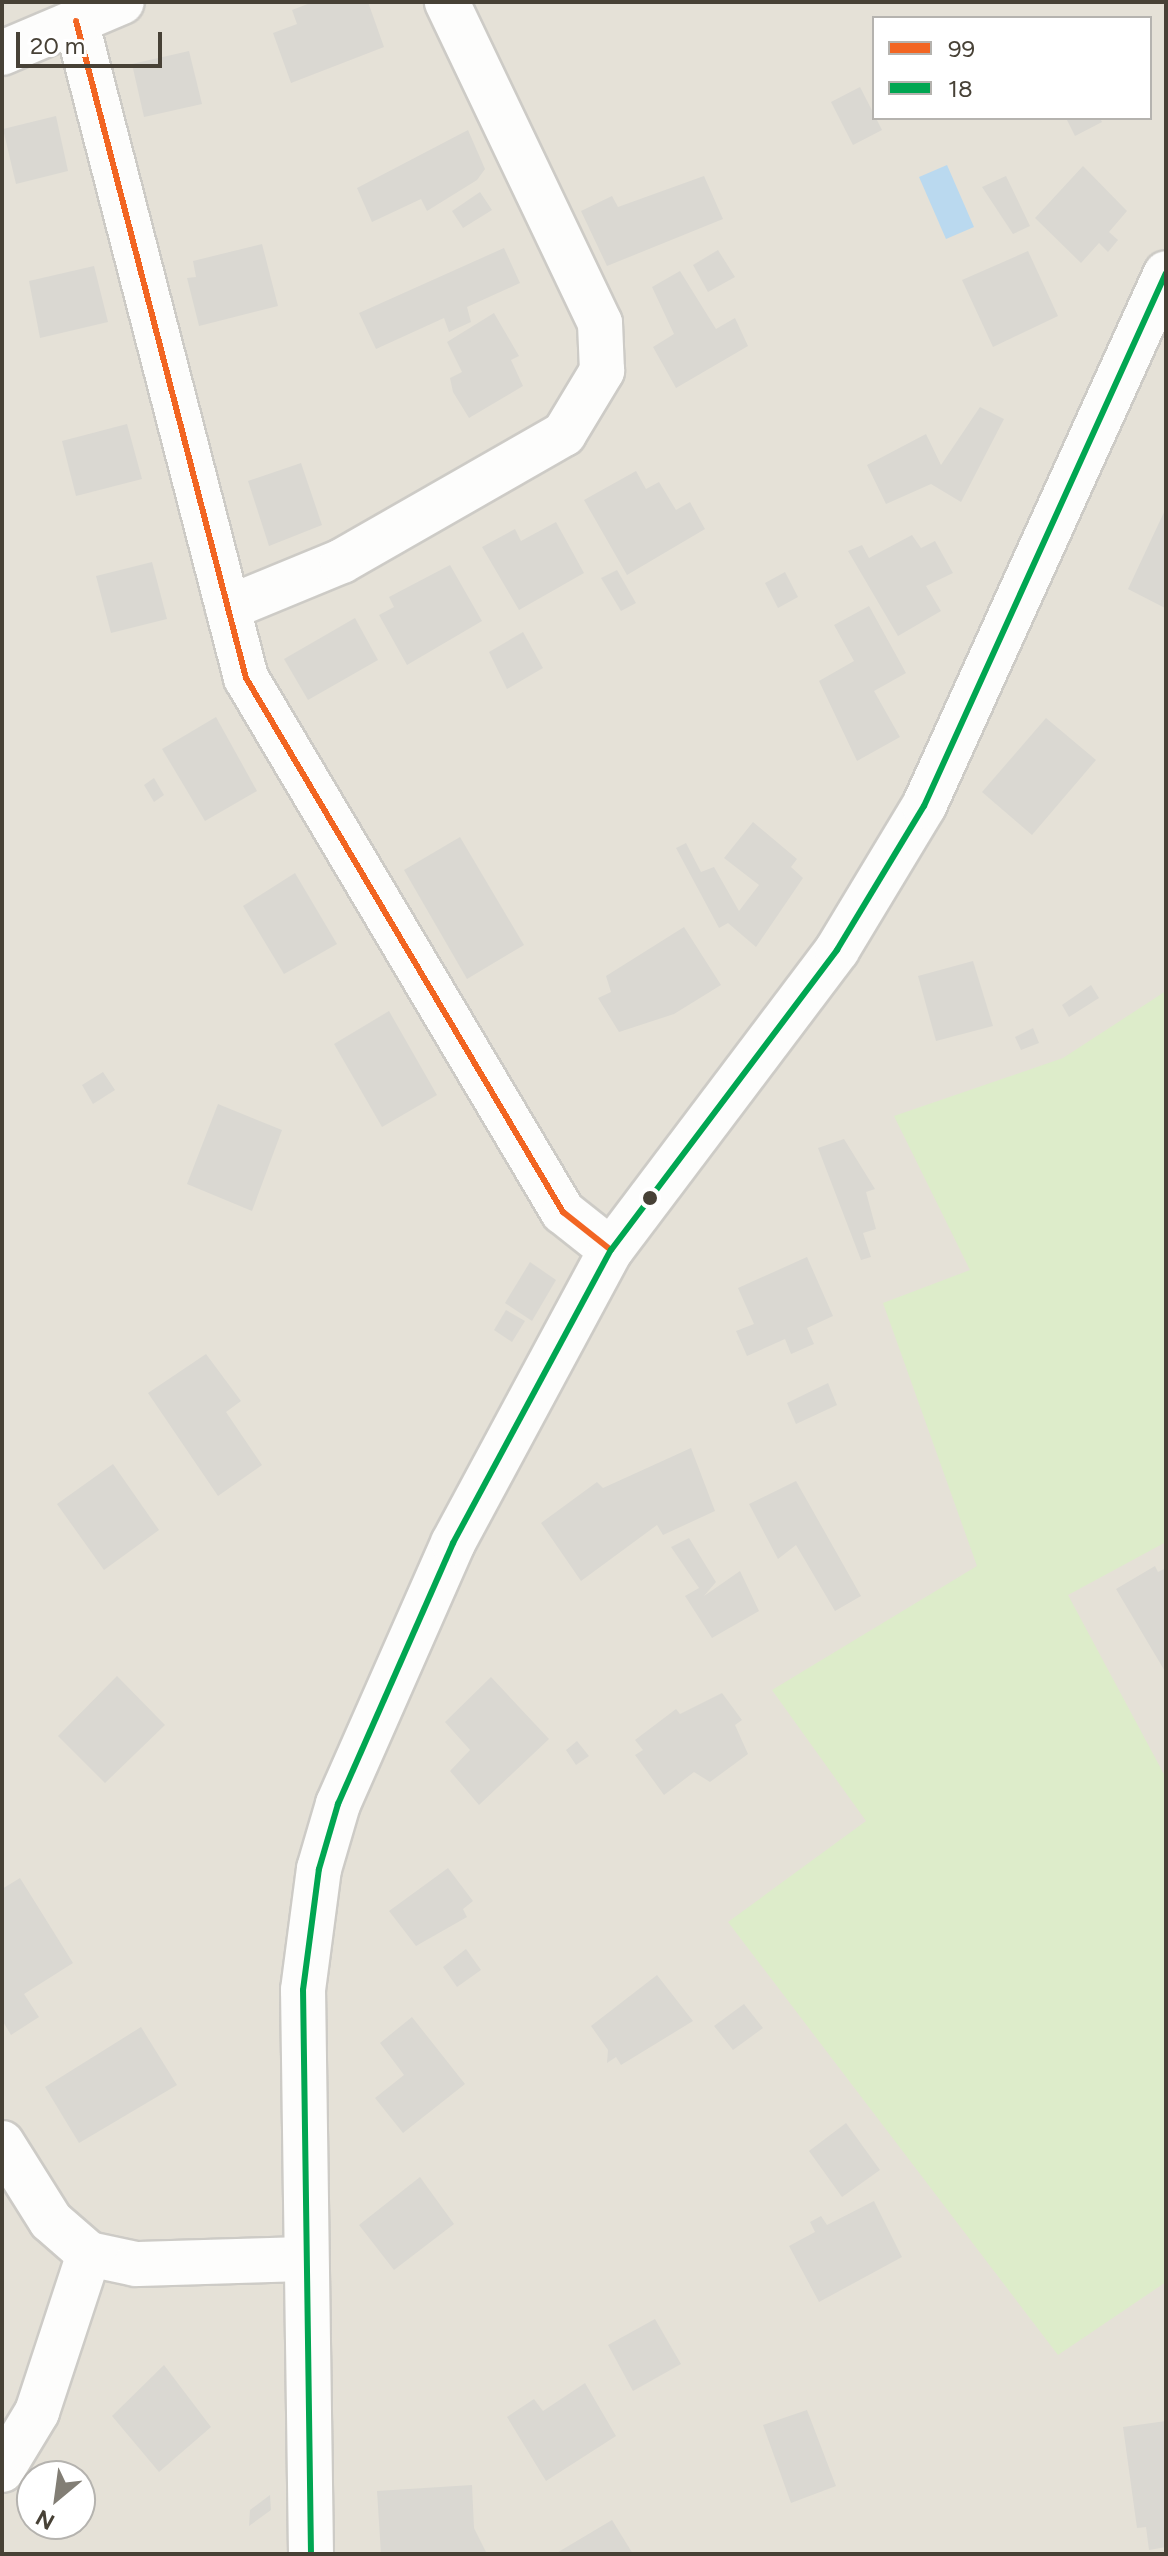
<!DOCTYPE html>
<html>
<head>
<meta charset="utf-8">
<style>
  body { margin:0 }
  #map { position:relative; width:1168px; height:2556px; overflow:hidden; background:#f1efea; font-family:Figtree,sans-serif }
  div>[style] { position:absolute }
  [style*='--x'] { left:calc(var(--x)*1px); top:calc(var(--y)*1px); width:calc(var(--w)*1px); rotate:calc(var(--a)*1deg) }
  .residential>* { inset:0; background:#e5e1d7 }
  .green>* { inset:0; background:#ddecca }
  .water>* { inset:0; background:#bad9ef }
  .building>* { inset:0; background:#dad8d2 }
  .roads { filter:drop-shadow(2px 0 #cdcbc6) drop-shadow(-2px 0 #cdcbc6) drop-shadow(0 2px #cdcbc6) drop-shadow(0 -2px #cdcbc6) }
  .minor>* { height:44px; margin:-22px; padding:0 22px; transform-origin:22px; border-radius:22px; background:#fdfdfc }
  .bus-1>* { height:6px; margin:-3px; padding:0 3px; transform-origin:3px; border-radius:3px; background:#f26522 }
  .bus-2>* { height:6px; margin:-3px; padding:0 3px; transform-origin:3px; border-radius:3px; background:#00a651 }
  .dots>* { width:22px; height:22px; translate:-50% -50%; box-sizing:border-box; border:4px solid #fff; border-radius:50% }
  span { translate:-50% -50%; white-space:nowrap; text-align:center; line-height:1.15; -webkit-text-stroke:8px #fff; paint-order:stroke }
  .frame { position:absolute; inset:0; border:4px solid #474136; pointer-events:none }
  .legend { position:absolute; left:872px; top:16px; width:280px; height:104px; box-sizing:border-box; background:#fff; border:2px solid #b5b3af; margin:0; padding:10px 14px; list-style:none; font-size:24px; color:#474136 }
  .legend li { display:flex; align-items:center; gap:16px; height:40px }
  .legend b { width:40px; border:2px solid #b5b3af }
  .north { position:absolute; left:16px; top:2460px; width:80px; height:80px; box-sizing:border-box; background:#fff; border:2px solid #b5b3af; border-radius:50%; rotate:209deg; font-size:22px; font-weight:700; line-height:32px; text-align:center; color:#474136 }
  .north::after { content:''; display:block; margin:auto; width:28px; height:36px; background:#827e75; clip-path:polygon(50% 0,100% 100%,50% 72%,0 100%) }
  .scale { position:absolute; left:16px; top:32px; width:146px; height:36px; box-sizing:border-box; border:4px solid #474136; border-top:0; padding-left:10px; font-size:24px; line-height:28px; white-space:nowrap; color:#474136; -webkit-text-stroke:6px #fff; paint-order:stroke }
</style>
</head>
<body>
<div id="map">
  <div class="residential">
    <i style="clip-path:polygon(evenodd,2px 2px,1166px 2px,1166px 2554px,2px 2554px,2px 2px,874px 18px,1150px 18px,1150px 118px,874px 118px,874px 18px,2px 2px,32px 2476px,80px 2476px,80px 2524px,32px 2524px,32px 2476px)"></i>
  </div>
  <div class="green">
    <i style="clip-path:polygon(1166px 991px,1166px 1542px,1068px 1595px,1166px 1778px,1166px 2282px,1058px 2355px,728px 1922px,866px 1821px,772px 1690px,977px 1566px,883px 1303px,970px 1270px,894px 1116px,1063px 1058px)"></i>
  </div>
  <div class="water">
    <i style="clip-path:polygon(947px 165px,974px 227px,946px 239px,919px 177px)"></i>
  </div>
  <div class="building">
    <i style="clip-path:polygon(313px 2px,368px 2px,384px 47px,291px 83px,273px 33px,297px 24px,292px 10px)"></i>
    <i style="clip-path:polygon(189px 51px,202px 104px,144px 117px,132px 64px)"></i>
    <i style="clip-path:polygon(860px 87px,882px 130px,853px 145px,831px 102px)"></i>
    <i style="clip-path:polygon(56px 116px,68px 171px,16px 184px,3px 129px)"></i>
    <i style="clip-path:polygon(1066px 118px,1100px 118px,1102px 122px,1075px 136px)"></i>
    <i style="clip-path:polygon(468px 130px,485px 169px,477px 180px,427px 211px,421px 199px,372px 222px,357px 188px)"></i>
    <i style="clip-path:polygon(1083px 166px,1127px 211px,1109px 232px,1118px 240px,1108px 252px,1099px 243px,1081px 263px,1035px 218px)"></i>
    <i style="clip-path:polygon(704px 176px,723px 219px,607px 266px,581px 211px,612px 196px,618px 207px)"></i>
    <i style="clip-path:polygon(1006px 176px,1030px 226px,1013px 234px,982px 187px)"></i>
    <i style="clip-path:polygon(480px 192px,492px 210px,463px 228px,452px 211px)"></i>
    <i style="clip-path:polygon(262px 244px,278px 306px,199px 326px,187px 278px,196px 277px,193px 261px)"></i>
    <i style="clip-path:polygon(504px 248px,520px 283px,467px 307px,471px 322px,449px 332px,444px 318px,376px 349px,359px 313px)"></i>
    <i style="clip-path:polygon(718px 250px,735px 277px,708px 292px,693px 265px)"></i>
    <i style="clip-path:polygon(1028px 251px,1058px 316px,993px 347px,962px 280px)"></i>
    <i style="clip-path:polygon(94px 266px,108px 322px,40px 338px,29px 281px)"></i>
    <i style="clip-path:polygon(680px 271px,716px 329px,735px 318px,748px 346px,676px 388px,653px 347px,674px 334px,652px 287px)"></i>
    <i style="clip-path:polygon(494px 313px,519px 356px,511px 360px,523px 386px,469px 418px,453px 392px,450px 378px,462px 372px,447px 342px)"></i>
    <i style="clip-path:polygon(980px 407px,1004px 419px,961px 502px,931px 484px,886px 504px,867px 465px,926px 434px,941px 465px)"></i>
    <i style="clip-path:polygon(127px 424px,142px 479px,76px 496px,62px 441px)"></i>
    <i style="clip-path:polygon(301px 463px,322px 525px,269px 546px,248px 481px)"></i>
    <i style="clip-path:polygon(636px 471px,646px 489px,659px 482px,676px 510px,690px 502px,705px 529px,627px 575px,584px 500px)"></i>
    <i style="clip-path:polygon(1166px 508px,1166px 606px,1165px 608px,1128px 589px)"></i>
    <i style="clip-path:polygon(556px 522px,584px 573px,519px 610px,482px 547px,515px 529px,521px 541px)"></i>
    <i style="clip-path:polygon(912px 535px,921px 548px,935px 541px,953px 573px,926px 586px,941px 611px,898px 636px,848px 551px,862px 545px,869px 558px)"></i>
    <i style="clip-path:polygon(152px 562px,167px 619px,111px 633px,96px 576px)"></i>
    <i style="clip-path:polygon(450px 565px,482px 621px,407px 665px,379px 615px,394px 607px,389px 597px)"></i>
    <i style="clip-path:polygon(617px 570px,636px 603px,621px 611px,601px 578px)"></i>
    <i style="clip-path:polygon(785px 572px,798px 597px,778px 608px,765px 583px)"></i>
    <i style="clip-path:polygon(869px 606px,906px 673px,874px 691px,900px 737px,857px 761px,819px 681px,854px 661px,834px 625px)"></i>
    <i style="clip-path:polygon(355px 618px,378px 660px,308px 700px,284px 659px)"></i>
    <i style="clip-path:polygon(523px 632px,543px 668px,507px 689px,489px 652px)"></i>
    <i style="clip-path:polygon(216px 717px,257px 791px,205px 821px,162px 749px)"></i>
    <i style="clip-path:polygon(1046px 718px,1096px 760px,1032px 835px,982px 792px)"></i>
    <i style="clip-path:polygon(154px 778px,164px 795px,154px 802px,144px 785px)"></i>
    <i style="clip-path:polygon(753px 822px,797px 859px,791px 867px,803px 878px,756px 947px,728px 923px,719px 928px,676px 848px,686px 843px,701px 872px,714px 867px,739px 911px,759px 885px,724px 858px)"></i>
    <i style="clip-path:polygon(460px 837px,524px 945px,467px 979px,404px 870px)"></i>
    <i style="clip-path:polygon(295px 873px,337px 944px,284px 974px,243px 906px)"></i>
    <i style="clip-path:polygon(684px 927px,721px 985px,674px 1014px,619px 1032px,598px 998px,611px 992px,606px 976px)"></i>
    <i style="clip-path:polygon(973px 961px,993px 1026px,936px 1041px,918px 976px)"></i>
    <i style="clip-path:polygon(1091px 985px,1099px 998px,1069px 1017px,1062px 1005px)"></i>
    <i style="clip-path:polygon(389px 1011px,437px 1095px,382px 1127px,334px 1044px)"></i>
    <i style="clip-path:polygon(1033px 1028px,1039px 1043px,1021px 1050px,1015px 1037px)"></i>
    <i style="clip-path:polygon(103px 1072px,115px 1090px,93px 1104px,82px 1085px)"></i>
    <i style="clip-path:polygon(218px 1104px,282px 1130px,252px 1211px,187px 1184px)"></i>
    <i style="clip-path:polygon(844px 1139px,875px 1189px,866px 1192px,876px 1229px,863px 1233px,871px 1257px,861px 1260px,818px 1148px)"></i>
    <i style="clip-path:polygon(807px 1257px,833px 1316px,807px 1328px,814px 1344px,791px 1354px,785px 1339px,747px 1356px,736px 1331px,754px 1324px,738px 1288px)"></i>
    <i style="clip-path:polygon(530px 1262px,556px 1280px,532px 1321px,505px 1303px)"></i>
    <i style="clip-path:polygon(506px 1310px,525px 1321px,512px 1342px,494px 1330px)"></i>
    <i style="clip-path:polygon(206px 1354px,241px 1401px,226px 1412px,262px 1465px,218px 1496px,148px 1393px)"></i>
    <i style="clip-path:polygon(828px 1383px,837px 1405px,796px 1424px,787px 1403px)"></i>
    <i style="clip-path:polygon(691px 1448px,715px 1511px,663px 1535px,657px 1525px,581px 1581px,541px 1523px,597px 1482px,603px 1488px)"></i>
    <i style="clip-path:polygon(113px 1464px,159px 1530px,104px 1570px,57px 1504px)"></i>
    <i style="clip-path:polygon(796px 1481px,861px 1596px,835px 1611px,796px 1545px,778px 1559px,749px 1504px)"></i>
    <i style="clip-path:polygon(689px 1538px,716px 1582px,704px 1596px,740px 1571px,759px 1611px,712px 1638px,685px 1596px,699px 1588px,671px 1547px)"></i>
    <i style="clip-path:polygon(1155px 1566px,1158px 1572px,1166px 1568px,1166px 1673px,1116px 1589px)"></i>
    <i style="clip-path:polygon(117px 1676px,165px 1725px,105px 1783px,58px 1736px)"></i>
    <i style="clip-path:polygon(491px 1677px,549px 1739px,479px 1805px,450px 1771px,470px 1750px,445px 1722px)"></i>
    <i style="clip-path:polygon(722px 1693px,742px 1720px,735px 1725px,748px 1754px,710px 1782px,694px 1772px,664px 1795px,635px 1755px,643px 1750px,635px 1740px,676px 1709px,680px 1714px)"></i>
    <i style="clip-path:polygon(577px 1741px,589px 1756px,576px 1765px,566px 1750px)"></i>
    <i style="clip-path:polygon(448px 1868px,473px 1901px,463px 1909px,467px 1917px,416px 1946px,389px 1911px)"></i>
    <i style="clip-path:polygon(20px 1878px,73px 1963px,24px 1994px,39px 2017px,11px 2035px,2px 2020px,2px 1889px)"></i>
    <i style="clip-path:polygon(466px 1949px,481px 1970px,457px 1987px,443px 1967px)"></i>
    <i style="clip-path:polygon(657px 1975px,693px 2021px,621px 2065px,616px 2057px,607px 2063px,608px 2050px,591px 2026px)"></i>
    <i style="clip-path:polygon(744px 2004px,763px 2028px,733px 2050px,714px 2026px)"></i>
    <i style="clip-path:polygon(412px 2017px,465px 2084px,403px 2133px,375px 2098px,404px 2075px,380px 2043px)"></i>
    <i style="clip-path:polygon(141px 2027px,177px 2085px,79px 2143px,45px 2087px)"></i>
    <i style="clip-path:polygon(846px 2123px,880px 2170px,842px 2197px,809px 2151px)"></i>
    <i style="clip-path:polygon(420px 2177px,454px 2224px,394px 2270px,359px 2225px)"></i>
    <i style="clip-path:polygon(874px 2201px,902px 2257px,819px 2302px,789px 2246px,815px 2232px,810px 2222px,821px 2216px,827px 2225px)"></i>
    <i style="clip-path:polygon(655px 2319px,681px 2364px,633px 2391px,608px 2345px)"></i>
    <i style="clip-path:polygon(164px 2365px,211px 2427px,159px 2472px,112px 2416px)"></i>
    <i style="clip-path:polygon(585px 2383px,616px 2436px,546px 2481px,507px 2417px,534px 2399px,543px 2411px)"></i>
    <i style="clip-path:polygon(807px 2410px,836px 2486px,791px 2503px,763px 2425px)"></i>
    <i style="clip-path:polygon(1166px 2421px,1166px 2547px,1149px 2550px,1146px 2527px,1137px 2528px,1123px 2427px)"></i>
    <i style="clip-path:polygon(472px 2485px,474px 2528px,486px 2552px,381px 2554px,377px 2491px)"></i>
    <i style="clip-path:polygon(270px 2495px,271px 2510px,249px 2526px,250px 2510px)"></i>
    <i style="clip-path:polygon(612px 2520px,633px 2554px,555px 2554px)"></i>
  </div>
  <div class="roads">
    <div class="minor">
      <i style="--x:76;--y:21;--w:679;--a:75.49"></i>
      <i style="--x:246;--y:678;--w:621;--a:59.31"></i>
      <i style="--x:563;--y:1212;--w:61;--a:38.4"></i>
      <i style="--x:2;--y:53;--w:130;--a:-23"></i>
      <i style="--x:228;--y:608;--w:123;--a:-22.4"></i>
      <i style="--x:342;--y:561;--w:256;--a:-29.8"></i>
      <i style="--x:564;--y:434;--w:74;--a:-58.9"></i>
      <i style="--x:602;--y:371;--w:48;--a:-92.4"></i>
      <i style="--x:600;--y:323;--w:356;--a:-115.5"></i>
      <i style="--x:2;--y:2143;--w:92;--a:57.9"></i>
      <i style="--x:51;--y:2221;--w:50;--a:41"></i>
      <i style="--x:89;--y:2254;--w:48;--a:12"></i>
      <i style="--x:136;--y:2264;--w:170;--a:-1.7"></i>
      <i style="--x:2;--y:2470;--w:68;--a:-58.9"></i>
      <i style="--x:37;--y:2412;--w:166;--a:-71.8"></i>
      <i style="--x:311;--y:2554;--w:564;--a:-90.81"></i>
      <i style="--x:303;--y:1990;--w:122;--a:-82.5"></i>
      <i style="--x:319;--y:1869;--w:68;--a:-73.7"></i>
      <i style="--x:338;--y:1804;--w:285;--a:-66.2"></i>
      <i style="--x:453;--y:1543;--w:333;--a:-61.7"></i>
      <i style="--x:611;--y:1250;--w:376;--a:-53"></i>
      <i style="--x:837;--y:950;--w:168;--a:-58.9"></i>
      <i style="--x:924;--y:806;--w:585;--a:-65.58"></i>
    </div>
  </div>
  <div class="bus-1">
    <i style="--x:76;--y:21;--w:679;--a:75.49"></i>
    <i style="--x:246;--y:678;--w:621;--a:59.31"></i>
    <i style="--x:563;--y:1212;--w:61;--a:38.4"></i>
  </div>
  <div class="bus-2">
    <i style="--x:311;--y:2554;--w:564;--a:-90.81"></i>
    <i style="--x:303;--y:1990;--w:122;--a:-82.5"></i>
    <i style="--x:319;--y:1869;--w:68;--a:-73.7"></i>
    <i style="--x:338;--y:1804;--w:285;--a:-66.2"></i>
    <i style="--x:453;--y:1543;--w:333;--a:-61.7"></i>
    <i style="--x:611;--y:1250;--w:376;--a:-53"></i>
    <i style="--x:837;--y:950;--w:168;--a:-58.9"></i>
    <i style="--x:924;--y:806;--w:585;--a:-65.58"></i>
  </div>
  <div class="dots">
    <i style="left:650px;top:1198px;background:#474136"></i>
  </div>
  <div class="frame"></div>
  <ul class="legend">
  <li><b style="height:10px;background:#f26522"></b>99</li>
  <li><b style="height:10px;background:#00a651"></b>18</li>
  </ul>
  <div class="north">N</div>
  <div class="scale">20 m</div>
</div>
</body>
</html>
